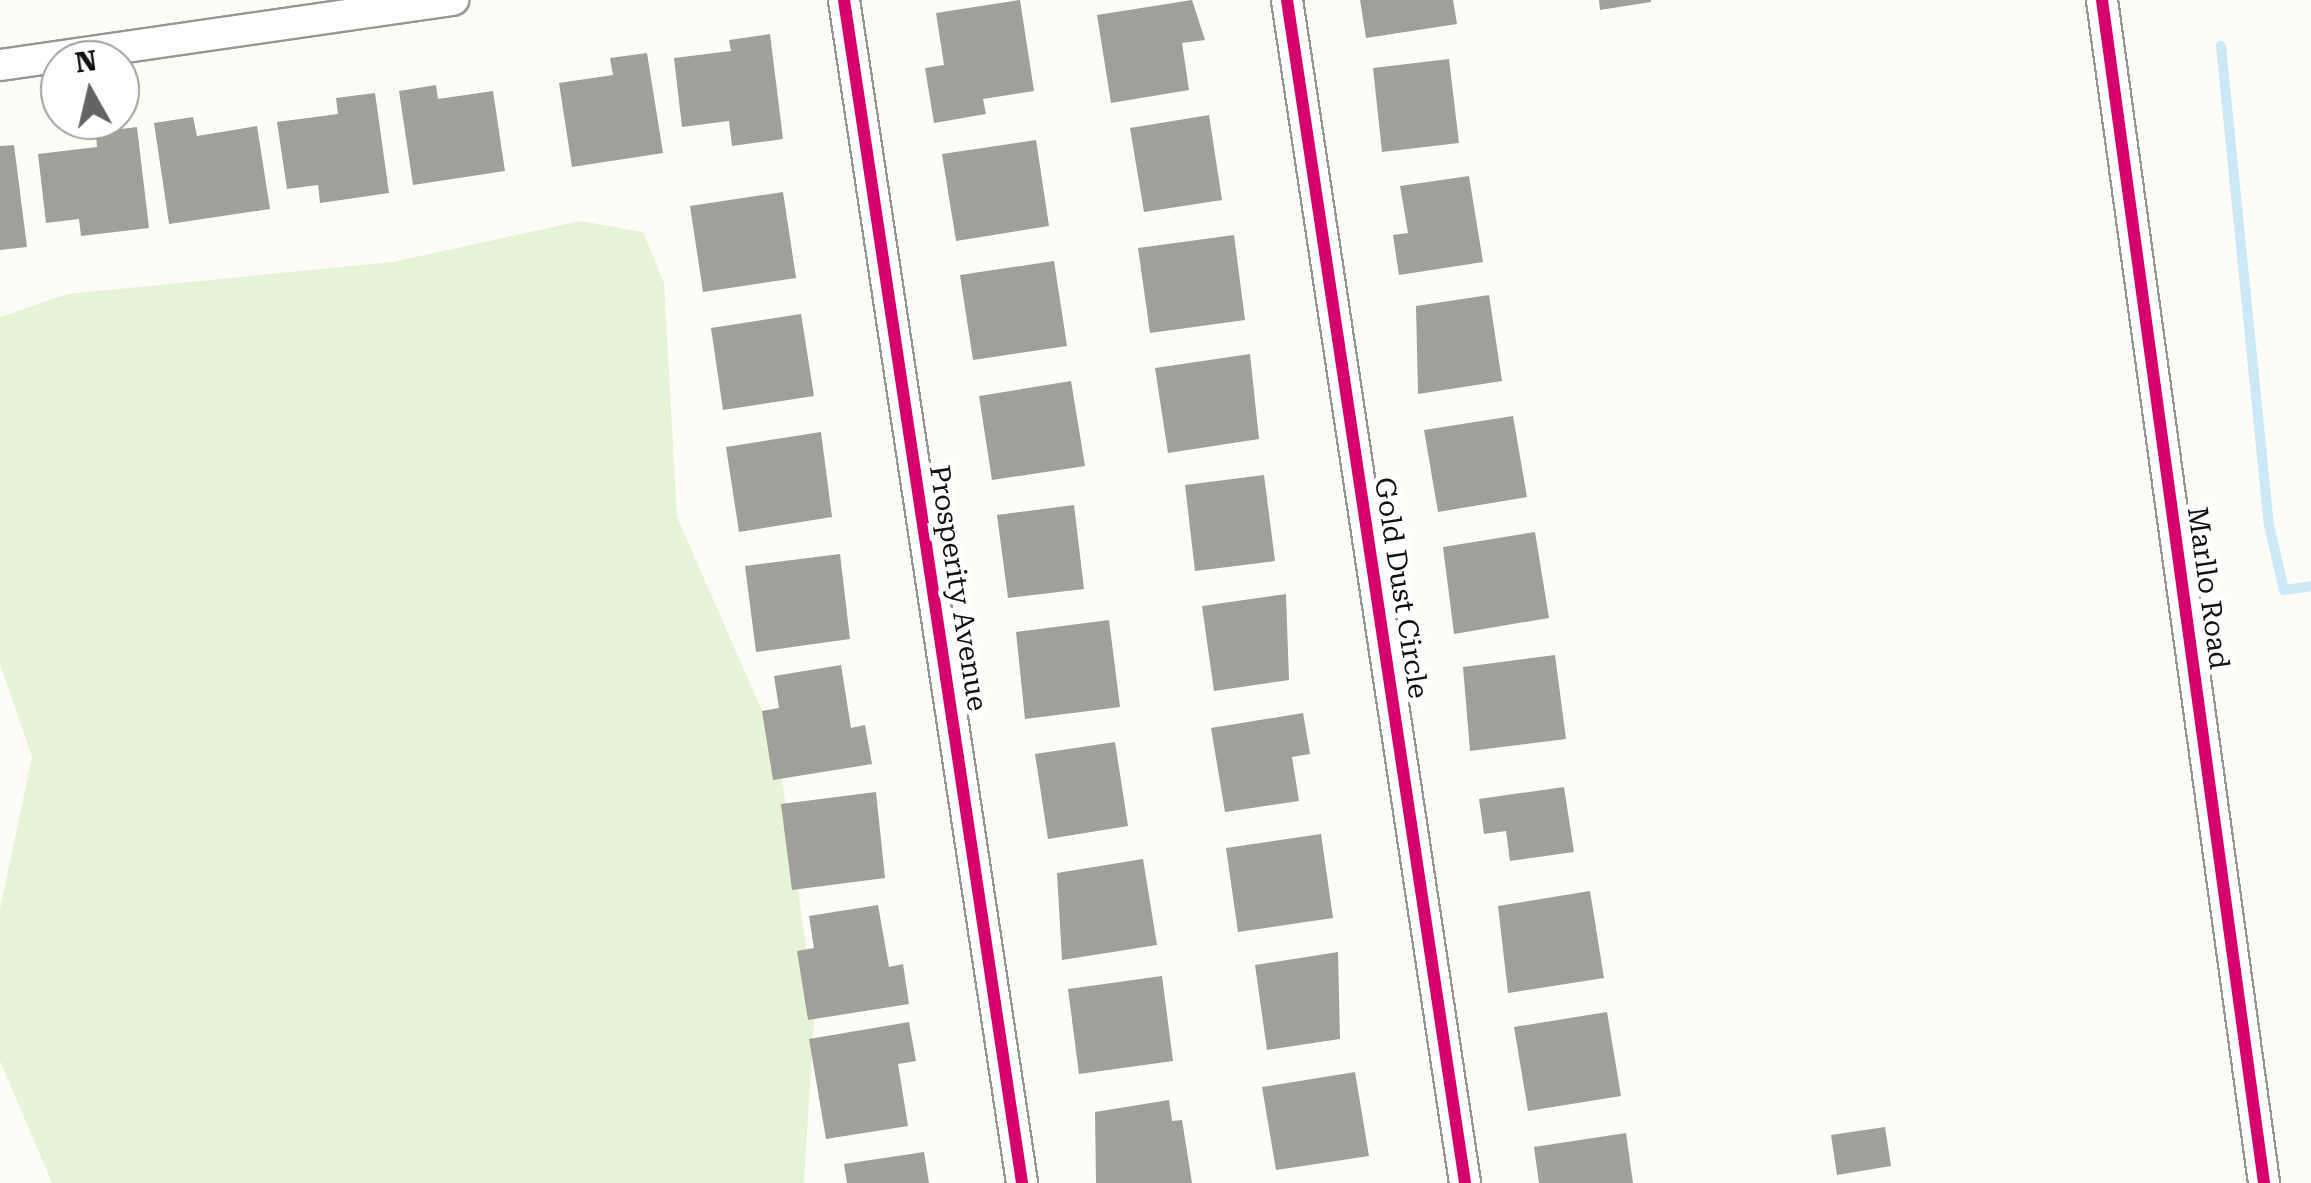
<!DOCTYPE html>
<html>
<head>
<meta charset="utf-8">
<style>
  body { margin:0 }
  #map { position:relative; width:2311px; height:1183px; overflow:hidden; background:#fdfcf7; font-family:"Roboto Serif",serif }
  div>[style] { position:absolute }
  [style*='--x'] { left:calc(var(--x)*1px); top:calc(var(--y)*1px); width:calc(var(--w)*1px); rotate:calc(var(--a)*1deg) }
  .green>* { inset:0; background:#e7f3d7 }
  .stream>* { height:10px; margin:-5px; padding:0 5px; transform-origin:5px; border-radius:5px; background:#cde8f7 }
  .building>* { inset:0; background:#a19f9c }
  .roads { filter:drop-shadow(2px 0 #979795) drop-shadow(-2px 0 #979795) drop-shadow(0 2px #979795) drop-shadow(0 -2px #979795) }
  .street>* { height:30px; margin:-15px; padding:0 15px; transform-origin:15px; border-radius:15px; background:#fffffe }
  .cycleway>* { height:12px; margin:-6px; padding:0 6px; transform-origin:6px; border-radius:6px; background:#d6006c }
  span { translate:-50% -50%; white-space:nowrap; text-align:center; line-height:1.15; -webkit-text-stroke:10px #fff; paint-order:stroke }
  .street-label { font-size:28px; color:#111 }
  .north { position:absolute; left:40px; top:40px; width:100px; height:100px; box-sizing:border-box; background:#fff; border:2px solid #a0a0a0; border-radius:50%; rotate:352deg; font-size:28px; font-weight:700; line-height:40px; text-align:center; color:#111 }
  .north::after { content:''; display:block; margin:auto; width:35px; height:45px; background:#646362; clip-path:polygon(50% 0,100% 100%,50% 72%,0 100%) }
</style>
</head>
<body>
<div id="map">
  <div class="green">
    <i style="clip-path:polygon(581px 221px,643px 232px,664px 283px,677px 517px,777px 745px,815px 1008px,804px 1183px,52px 1183px,0 1061px,0 909px,32px 757px,0 664px,0 317px,67px 294px,392px 262px)"></i>
  </div>
  <div class="stream">
    <i style="--x:2221;--y:46;--w:481;--a:84.3"></i>
    <i style="--x:2269;--y:525;--w:67;--a:77"></i>
    <i style="--x:2284;--y:590;--w:27;--a:-8"></i>
  </div>
  <div class="building">
    <i style="clip-path:polygon(1020px 0,1034px 91px,983px 99px,986px 114px,934px 123px,925px 68px,944px 65px,936px 13px)"></i>
    <i style="clip-path:polygon(1192px 0,1205px 40px,1182px 43px,1189px 90px,1111px 103px,1097px 15px)"></i>
    <i style="clip-path:polygon(1360px 0,1453px 0,1457px 24px,1366px 38px)"></i>
    <i style="clip-path:polygon(1599px 0,1651px 0,1651px 2px,1600px 10px)"></i>
    <i style="clip-path:polygon(770px 34px,783px 139px,732px 146px,729px 121px,682px 127px,674px 58px,731px 51px,729px 40px)"></i>
    <i style="clip-path:polygon(647px 53px,663px 153px,572px 167px,559px 83px,613px 75px,610px 58px)"></i>
    <i style="clip-path:polygon(1449px 59px,1459px 143px,1382px 152px,1373px 68px)"></i>
    <i style="clip-path:polygon(436px 85px,438px 99px,493px 91px,505px 171px,413px 185px,399px 91px)"></i>
    <i style="clip-path:polygon(375px 93px,389px 193px,320px 203px,318px 185px,287px 189px,277px 122px,338px 114px,336px 98px)"></i>
    <i style="clip-path:polygon(1209px 115px,1222px 200px,1144px 212px,1130px 128px)"></i>
    <i style="clip-path:polygon(193px 117px,197px 136px,257px 126px,270px 209px,169px 224px,154px 123px)"></i>
    <i style="clip-path:polygon(137px 127px,149px 228px,81px 236px,79px 219px,46px 223px,38px 154px,97px 147px,96px 132px)"></i>
    <i style="clip-path:polygon(1036px 140px,1049px 226px,956px 241px,942px 154px)"></i>
    <i style="clip-path:polygon(14px 145px,27px 247px,0 250px,0 146px)"></i>
    <i style="clip-path:polygon(1469px 176px,1483px 262px,1399px 275px,1393px 235px,1408px 233px,1400px 186px)"></i>
    <i style="clip-path:polygon(783px 192px,796px 278px,703px 292px,690px 206px)"></i>
    <i style="clip-path:polygon(1234px 235px,1245px 320px,1150px 333px,1138px 248px)"></i>
    <i style="clip-path:polygon(1054px 261px,1067px 346px,973px 360px,960px 275px)"></i>
    <i style="clip-path:polygon(1489px 295px,1502px 381px,1418px 394px,1416px 306px)"></i>
    <i style="clip-path:polygon(801px 314px,814px 396px,723px 410px,711px 328px)"></i>
    <i style="clip-path:polygon(1250px 354px,1259px 439px,1168px 453px,1155px 368px)"></i>
    <i style="clip-path:polygon(1071px 381px,1085px 466px,992px 480px,979px 396px)"></i>
    <i style="clip-path:polygon(1513px 416px,1527px 497px,1438px 512px,1424px 430px)"></i>
    <i style="clip-path:polygon(821px 432px,832px 517px,739px 532px,726px 447px)"></i>
    <i style="clip-path:polygon(1264px 475px,1275px 561px,1195px 571px,1185px 485px)"></i>
    <i style="clip-path:polygon(1074px 505px,1084px 589px,1008px 598px,997px 515px)"></i>
    <i style="clip-path:polygon(1535px 532px,1549px 618px,1454px 634px,1443px 547px)"></i>
    <i style="clip-path:polygon(840px 554px,850px 639px,756px 652px,745px 566px)"></i>
    <i style="clip-path:polygon(1286px 594px,1289px 680px,1214px 691px,1202px 606px)"></i>
    <i style="clip-path:polygon(1109px 620px,1120px 707px,1025px 719px,1016px 632px)"></i>
    <i style="clip-path:polygon(1555px 655px,1566px 739px,1470px 751px,1463px 667px)"></i>
    <i style="clip-path:polygon(841px 665px,851px 728px,865px 725px,872px 764px,773px 780px,762px 711px,779px 708px,774px 676px)"></i>
    <i style="clip-path:polygon(1303px 713px,1310px 754px,1292px 757px,1299px 801px,1225px 812px,1211px 728px)"></i>
    <i style="clip-path:polygon(1115px 742px,1128px 826px,1048px 839px,1035px 754px)"></i>
    <i style="clip-path:polygon(1564px 787px,1574px 852px,1510px 861px,1506px 831px,1484px 834px,1479px 799px)"></i>
    <i style="clip-path:polygon(876px 792px,885px 878px,792px 890px,781px 804px)"></i>
    <i style="clip-path:polygon(1321px 834px,1333px 918px,1238px 932px,1226px 848px)"></i>
    <i style="clip-path:polygon(1143px 859px,1157px 945px,1062px 960px,1057px 873px)"></i>
    <i style="clip-path:polygon(1590px 891px,1604px 978px,1508px 993px,1498px 906px)"></i>
    <i style="clip-path:polygon(878px 905px,889px 967px,903px 964px,909px 1004px,808px 1020px,797px 951px,814px 948px,809px 916px)"></i>
    <i style="clip-path:polygon(1338px 952px,1340px 1039px,1267px 1050px,1255px 965px)"></i>
    <i style="clip-path:polygon(1162px 976px,1173px 1061px,1079px 1074px,1068px 989px)"></i>
    <i style="clip-path:polygon(1607px 1012px,1621px 1096px,1528px 1111px,1514px 1027px)"></i>
    <i style="clip-path:polygon(909px 1022px,916px 1061px,898px 1064px,908px 1126px,826px 1139px,809px 1039px)"></i>
    <i style="clip-path:polygon(1355px 1072px,1369px 1156px,1276px 1170px,1262px 1087px)"></i>
    <i style="clip-path:polygon(1169px 1100px,1172px 1121px,1182px 1120px,1192px 1183px,1096px 1183px,1095px 1112px)"></i>
    <i style="clip-path:polygon(1885px 1127px,1891px 1166px,1837px 1175px,1831px 1135px)"></i>
    <i style="clip-path:polygon(1626px 1133px,1633px 1183px,1539px 1183px,1534px 1147px)"></i>
    <i style="clip-path:polygon(924px 1152px,929px 1183px,847px 1183px,844px 1164px)"></i>
  </div>
  <div class="roads">
    <div class="street">
      <i style="--x:844;--y:0;--w:1196;--a:81.44"></i>
      <i style="--x:1287;--y:0;--w:1196;--a:81.44"></i>
      <i style="--x:2102;--y:0;--w:1194;--a:82.2"></i>
      <i style="--x:0;--y:65;--w:458;--a:-8.2"></i>
    </div>
  </div>
  <div class="cycleway">
    <i style="--x:844;--y:0;--w:1196;--a:81.44"></i>
    <i style="--x:1287;--y:0;--w:1196;--a:81.44"></i>
    <i style="--x:2102;--y:0;--w:1194;--a:82.2"></i>
  </div>
  <div class="street-label">
    <span style="left:958px;top:588px;rotate:81deg">Prosperity Avenue</span>
    <span style="left:1401px;top:588px;rotate:81deg">Gold Dust Circle</span>
    <span style="left:2208px;top:588px;rotate:82deg">Marllo Road</span>
  </div>
  <div class="north">N</div>
</div>
</body>
</html>
